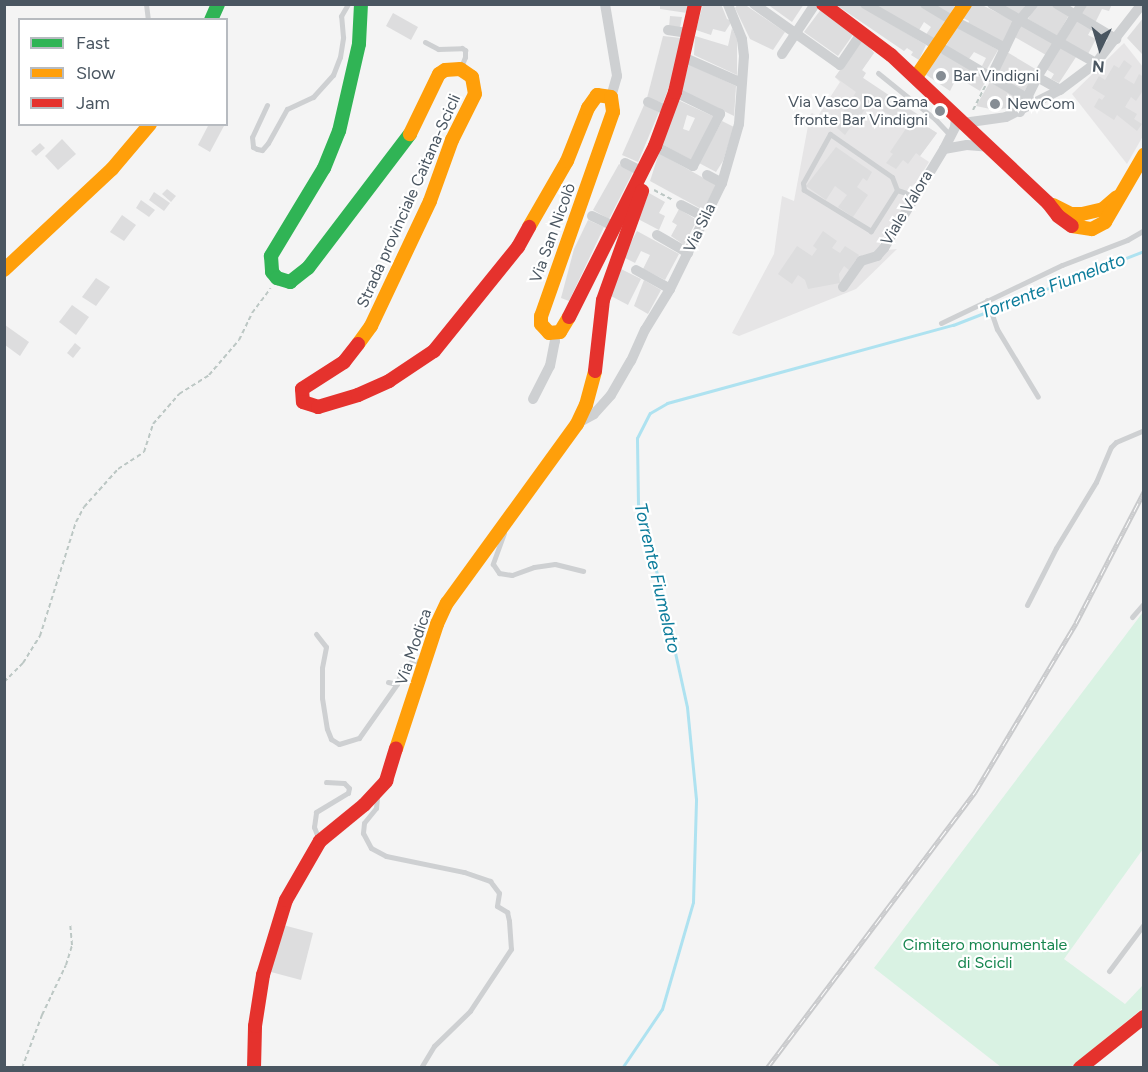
<!DOCTYPE html>
<html>
<head>
<meta charset="utf-8">
<style>
  body { margin:0 }
  #map { position:relative; width:1148px; height:1072px; overflow:hidden; background:#f4f4f4; font-family:Figtree,sans-serif }
  div>[style] { position:absolute }
  [style*='--x'] { left:calc(var(--x)*1px); top:calc(var(--y)*1px); width:calc(var(--w)*1px); rotate:calc(var(--a)*1deg) }
  .education>* { inset:0; background:#e6e5e6 }
  .green>* { inset:0; background:#d9f2e3 }
  .stream>* { height:3px; margin:-1.5px; padding:0 1.5px; transform-origin:1.5px; border-radius:1.5px; background:#aee2f0 }
  .building>* { inset:0; background:#ddddde }
  .path>* { height:2px; margin-top:-1px; transform-origin:0; background:repeating-linear-gradient(90deg,#bcc7c4 0 4.5px,transparent 0 7.5px) }
  .lane>* { height:5px; margin:-2.5px; padding:0 2.5px; transform-origin:2.5px; border-radius:2.5px; background:#ced0d2 }
  .street>* { height:10px; margin:-5px; padding:0 5px; transform-origin:5px; border-radius:5px; background:#ced0d2 }
  .fast>* { height:14px; margin:-7px; padding:0 7px; transform-origin:7px; border-radius:7px; background:#30b455 }
  .slow>* { height:14px; margin:-7px; padding:0 7px; transform-origin:7px; border-radius:7px; background:#ff9f0a }
  .jam>* { height:14px; margin:-7px; padding:0 7px; transform-origin:7px; border-radius:7px; background:#e5322d }
  .rail>* { height:5px; margin-top:-2.5px; transform-origin:0; background:repeating-linear-gradient(90deg,#fff 0 9px,#c9cacc 0 18px); box-sizing:border-box; border-block:2px solid #c9cacc }
  .dots>* { width:16px; height:16px; translate:-50% -50%; box-sizing:border-box; border:3px solid #fff; border-radius:50% }
  span { translate:-50% -50%; white-space:nowrap; text-align:center; line-height:1.15; -webkit-text-stroke:4.5px #fff; paint-order:stroke }
  .poi-label { font-size:16px; color:#4a5661 }
  .left { translate:0 -50%; text-align:left }
  .right { translate:-100% -50%; text-align:right }
  .street-label { font-size:16px; color:#4a5661 }
  .park-label { font-size:16px; color:#17864f }
  .water-label { font-size:18px; color:#0c7c9b; font-style:italic }
  .frame { position:absolute; inset:0; border:6px solid #4a5661; pointer-events:none }
  .legend { position:absolute; left:18px; top:18px; width:210px; height:108px; box-sizing:border-box; background:#fff; border:2px solid #b7bbc0; margin:0; padding:8px 10px; list-style:none; font-size:18px; color:#4a5661 }
  .legend li { display:flex; align-items:center; gap:12px; height:30px }
  .legend b { width:30px; border:2px solid #b7bbc0 }
  .north { position:absolute; left:1070px; top:18px; width:60px; height:60px; -webkit-text-stroke:4px #fff; paint-order:stroke; rotate:185deg; font-size:16px; font-weight:700; line-height:24px; text-align:center; color:#4a5661 }
  .north::after { content:''; display:block; margin:auto; width:21px; height:27px; background:#4a5661; clip-path:polygon(50% 0,100% 100%,50% 72%,0 100%) }
</style>
</head>
<body>
<div id="map">
  <div class="education">
    <i style="clip-path:polygon(862px 39px,874px 53px,862px 70px,863px 78px,929px 122px,926px 126px,937px 133px,920px 156px,929px 162px,916px 183px,908px 189px,910px 199px,880px 242px,880px 245px,887px 250px,897px 249px,856px 289px,739px 336px,732px 333px,774px 254px,782px 196px,794px 201px,810px 115px,812px 113px,818px 116px,840px 82px,835px 77px)"></i>
    <i style="clip-path:polygon(1124px 43px,1143px 67px,1143px 136px,1127px 164px,1072px 94px)"></i>
  </div>
  <div class="green">
    <i style="clip-path:polygon(1143px 612px,1143px 849px,1064px 959px,1125px 1004px,1142px 986px,1143px 1008px,1071px 1067px,1001px 1067px,874px 968px)"></i>
  </div>
  <div class="stream">
    <i style="--x:622;--y:1068;--w:71;--a:-55.9"></i>
    <i style="--x:662;--y:1009;--w:111;--a:-73.8"></i>
    <i style="--x:693;--y:902;--w:103;--a:-88.3"></i>
    <i style="--x:696;--y:799;--w:92;--a:-95.6"></i>
    <i style="--x:687;--y:707;--w:121;--a:-102.4"></i>
    <i style="--x:661;--y:589;--w:88;--a:-105.1"></i>
    <i style="--x:638;--y:504;--w:66;--a:-90.9"></i>
    <i style="--x:637;--y:438;--w:28;--a:-63"></i>
    <i style="--x:650;--y:413;--w:20;--a:-30"></i>
    <i style="--x:667;--y:403;--w:296;--a:-15.3"></i>
    <i style="--x:953;--y:325;--w:205;--a:-21.2"></i>
  </div>
  <div class="building">
    <i style="clip-path:polygon(660px 4px,688px 4px,687px 13px,660px 9px)"></i>
    <i style="clip-path:polygon(703px 4px,721px 4px,727px 19px,732px 21px,725px 32px,713px 29px,711px 35px,696px 30px)"></i>
    <i style="clip-path:polygon(738px 4px,744px 4px,785px 32px,773px 50px,750px 39px,735px 8px)"></i>
    <i style="clip-path:polygon(767px 4px,804px 4px,792px 22px)"></i>
    <i style="clip-path:polygon(835px 4px,858px 4px,926px 45px,919px 60px,911px 55px,913px 52px,907px 48px,904px 51px)"></i>
    <i style="clip-path:polygon(870px 4px,919px 4px,945px 21px,932px 41px,925px 36px,931px 27px,924px 22px,918px 32px)"></i>
    <i style="clip-path:polygon(931px 4px,956px 4px,949px 16px)"></i>
    <i style="clip-path:polygon(970px 4px,980px 4px,1014px 21px,1003px 44px,967px 26px,969px 21px,963px 18px)"></i>
    <i style="clip-path:polygon(1000px 4px,1026px 4px,1019px 16px)"></i>
    <i style="clip-path:polygon(1036px 4px,1051px 4px,1069px 15px,1057px 36px,1028px 19px)"></i>
    <i style="clip-path:polygon(1085px 4px,1112px 4px,1109px 11px,1102px 9px,1095px 23px,1079px 14px)"></i>
    <i style="clip-path:polygon(822px 8px,855px 32px,838px 56px,804px 32px)"></i>
    <i style="clip-path:polygon(393px 13px,418px 27px,411px 40px,386px 26px)"></i>
    <i style="clip-path:polygon(670px 16px,682px 17px,680px 28px,669px 27px)"></i>
    <i style="clip-path:polygon(1144px 17px,1144px 51px,1142px 54px,1127px 38px)"></i>
    <i style="clip-path:polygon(1077px 19px,1092px 28px,1088px 35px,1096px 39px,1088px 54px,1065px 41px)"></i>
    <i style="clip-path:polygon(1019px 24px,1053px 43px,1046px 55px,1013px 36px)"></i>
    <i style="clip-path:polygon(957px 27px,998px 50px,987px 69px,982px 66px,986px 58px,974px 52px,969px 59px,946px 46px)"></i>
    <i style="clip-path:polygon(732px 28px,737px 39px,737px 75px,694px 55px,695px 36px,728px 46px)"></i>
    <i style="clip-path:polygon(663px 36px,681px 38px,674px 73px,663px 103px,647px 98px)"></i>
    <i style="clip-path:polygon(862px 39px,874px 53px,862px 70px,866px 73px,863px 78px,929px 122px,926px 126px,937px 133px,920px 156px,916px 153px,908px 164px,903px 160px,896px 169px,886px 163px,893px 154px,890px 152px,907px 127px,870px 102px,861px 115px,865px 117px,858px 128px,852px 125px,845px 135px,837px 128px,842px 119px,840px 117px,856px 92px,835px 77px)"></i>
    <i style="clip-path:polygon(1059px 46px,1076px 57px,1059px 83px,1051px 79px,1054px 74px,1046px 69px)"></i>
    <i style="clip-path:polygon(938px 51px,987px 79px,980px 91px,957px 77px,950px 91px,925px 74px)"></i>
    <i style="clip-path:polygon(1007px 52px,1037px 70px,1024px 92px,994px 75px)"></i>
    <i style="clip-path:polygon(1124px 60px,1132px 66px,1124px 78px,1134px 84px,1139px 74px,1144px 77px,1144px 89px,1136px 101px,1131px 97px,1125px 107px,1137px 114px,1134px 119px,1142px 124px,1137px 131px,1117px 115px,1114px 120px,1094px 107px,1099px 98px,1102px 100px,1105px 96px,1092px 88px,1099px 76px,1105px 80px,1114px 65px,1119px 68px)"></i>
    <i style="clip-path:polygon(689px 64px,736px 86px,734px 116px,681px 90px)"></i>
    <i style="clip-path:polygon(990px 82px,1022px 100px,1019px 106px,995px 110px,976px 106px)"></i>
    <i style="clip-path:polygon(evenodd,678px 100px,715px 117px,691px 160px,662px 144px,678px 100px,687px 115px,695px 118px,689px 131px,683px 129px,687px 115px)"></i>
    <i style="clip-path:polygon(644px 105px,659px 112px,638px 162px,622px 155px)"></i>
    <i style="clip-path:polygon(722px 121px,734px 127px,723px 161px,716px 172px,699px 163px)"></i>
    <i style="clip-path:polygon(209px 124px,225px 124px,210px 152px,198px 145px)"></i>
    <i style="clip-path:polygon(62px 139px,76px 154px,58px 170px,45px 156px)"></i>
    <i style="clip-path:polygon(40px 143px,45px 148px,36px 156px,31px 151px)"></i>
    <i style="clip-path:polygon(836px 147px,872px 172px,867px 181px,863px 178px,857px 187px,868px 195px,853px 217px,838px 207px,847px 195px,835px 186px,826px 200px,806px 186px)"></i>
    <i style="clip-path:polygon(659px 153px,716px 185px,703px 210px,650px 181px)"></i>
    <i style="clip-path:polygon(619px 164px,633px 172px,609px 219px,593px 210px)"></i>
    <i style="clip-path:polygon(167px 189px,176px 196px,171px 202px,162px 194px)"></i>
    <i style="clip-path:polygon(154px 192px,170px 203px,164px 211px,149px 200px)"></i>
    <i style="clip-path:polygon(649px 193px,665px 202px,659px 213px,665px 216px,659px 230px,638px 219px)"></i>
    <i style="clip-path:polygon(141px 200px,155px 210px,149px 217px,136px 208px)"></i>
    <i style="clip-path:polygon(679px 209px,697px 220px,684px 245px,671px 236px,677px 225px,672px 222px)"></i>
    <i style="clip-path:polygon(122px 215px,136px 225px,124px 241px,110px 232px)"></i>
    <i style="clip-path:polygon(588px 220px,604px 227px,569px 301px,561px 298px,574px 249px)"></i>
    <i style="clip-path:polygon(637px 231px,679px 254px,665px 280px,643px 269px,650px 255px,641px 251px,635px 263px,623px 257px)"></i>
    <i style="clip-path:polygon(823px 231px,837px 241px,832px 248px,840px 253px,845px 246px,859px 255px,849px 270px,844px 266px,839px 274px,840px 283px,808px 289px,805px 280px,798px 275px,792px 284px,778px 274px,797px 246px,812px 256px,817px 249px,813px 246px)"></i>
    <i style="clip-path:polygon(621px 269px,641px 279px,628px 305px,611px 296px)"></i>
    <i style="clip-path:polygon(96px 278px,110px 287px,96px 306px,82px 297px)"></i>
    <i style="clip-path:polygon(644px 280px,661px 290px,648px 314px,634px 306px)"></i>
    <i style="clip-path:polygon(72px 305px,89px 317px,76px 335px,59px 322px)"></i>
    <i style="clip-path:polygon(5px 325px,29px 342px,20px 356px,5px 345px)"></i>
    <i style="clip-path:polygon(75px 343px,81px 348px,73px 358px,67px 353px)"></i>
    <i style="clip-path:polygon(283px 925px,313px 933px,301px 980px,271px 972px)"></i>
  </div>
  <div class="path">
    <i style="--x:973;--y:110;--w:27;--a:-63"></i>
    <i style="--x:654;--y:190;--w:21;--a:28"></i>
    <i style="--x:4;--y:682;--w:27;--a:-45"></i>
    <i style="--x:23;--y:663;--w:32;--a:-58"></i>
    <i style="--x:40;--y:636;--w:120;--a:-72.5"></i>
    <i style="--x:76;--y:522;--w:17;--a:-62"></i>
    <i style="--x:84;--y:507;--w:51;--a:-48.2"></i>
    <i style="--x:118;--y:469;--w:31;--a:-33"></i>
    <i style="--x:144;--y:452;--w:29;--a:-72"></i>
    <i style="--x:153;--y:424;--w:40;--a:-49"></i>
    <i style="--x:179;--y:394;--w:36;--a:-32"></i>
    <i style="--x:209;--y:375;--w:46;--a:-49.4"></i>
    <i style="--x:239;--y:340;--w:30;--a:-64"></i>
    <i style="--x:252;--y:313;--w:31;--a:-53"></i>
    <i style="--x:22;--y:1068;--w:57;--a:-69.3"></i>
    <i style="--x:42;--y:1015;--w:55;--a:-64.4"></i>
    <i style="--x:66;--y:965;--w:21;--a:-73"></i>
    <i style="--x:72;--y:945;--w:22;--a:-95"></i>
  </div>
  <div class="lane">
    <i style="--x:146;--y:4;--w:16;--a:83"></i>
    <i style="--x:425;--y:42;--w:15;--a:28"></i>
    <i style="--x:438;--y:49;--w:24;--a:-2"></i>
    <i style="--x:462;--y:48;--w:4;--a:34"></i>
    <i style="--x:465;--y:50;--w:7;--a:90"></i>
    <i style="--x:465;--y:57;--w:11;--a:112"></i>
    <i style="--x:878;--y:73;--w:73;--a:38.9"></i>
    <i style="--x:935;--y:119;--w:23;--a:47"></i>
    <i style="--x:267;--y:105;--w:35;--a:115"></i>
    <i style="--x:252;--y:137;--w:10;--a:84"></i>
    <i style="--x:253;--y:147;--w:4;--a:27"></i>
    <i style="--x:257;--y:149;--w:5;--a:11"></i>
    <i style="--x:262;--y:150;--w:9;--a:-49"></i>
    <i style="--x:268;--y:143;--w:39;--a:-61"></i>
    <i style="--x:287;--y:109;--w:29;--a:-25"></i>
    <i style="--x:313;--y:97;--w:30;--a:-48"></i>
    <i style="--x:333;--y:75;--w:19;--a:-69"></i>
    <i style="--x:340;--y:57;--w:20;--a:-81"></i>
    <i style="--x:343;--y:37;--w:21;--a:-95"></i>
    <i style="--x:341;--y:16;--w:14;--a:-60"></i>
    <i style="--x:897;--y:190;--w:49;--a:122.4"></i>
    <i style="--x:871;--y:231;--w:79;--a:-148.5"></i>
    <i style="--x:804;--y:190;--w:7;--a:-98"></i>
    <i style="--x:803;--y:183;--w:56;--a:-61.1"></i>
    <i style="--x:830;--y:134;--w:75;--a:34.7"></i>
    <i style="--x:892;--y:177;--w:14;--a:69"></i>
    <i style="--x:897;--y:190;--w:19;--a:18"></i>
    <i style="--x:987;--y:300;--w:31;--a:71"></i>
    <i style="--x:997;--y:329;--w:79;--a:58.9"></i>
    <i style="--x:941;--y:323;--w:134;--a:-25.6"></i>
    <i style="--x:1062;--y:265;--w:70;--a:-21"></i>
    <i style="--x:1127;--y:240;--w:20;--a:-30"></i>
    <i style="--x:504;--y:533;--w:33;--a:110"></i>
    <i style="--x:493;--y:564;--w:11;--a:56"></i>
    <i style="--x:499;--y:573;--w:13;--a:9"></i>
    <i style="--x:512;--y:575;--w:23;--a:-20"></i>
    <i style="--x:534;--y:567;--w:21;--a:-8"></i>
    <i style="--x:555;--y:564;--w:29;--a:14"></i>
    <i style="--x:1027;--y:605;--w:64;--a:-63"></i>
    <i style="--x:1056;--y:548;--w:77;--a:-58.8"></i>
    <i style="--x:1096;--y:482;--w:38;--a:-67"></i>
    <i style="--x:1111;--y:447;--w:7;--a:-45"></i>
    <i style="--x:1116;--y:442;--w:30;--a:-23"></i>
    <i style="--x:1132;--y:617;--w:18;--a:-49"></i>
    <i style="--x:316;--y:634;--w:16;--a:52"></i>
    <i style="--x:326;--y:647;--w:21;--a:101"></i>
    <i style="--x:322;--y:668;--w:30;--a:90"></i>
    <i style="--x:322;--y:698;--w:31;--a:81"></i>
    <i style="--x:327;--y:729;--w:11;--a:68"></i>
    <i style="--x:331;--y:739;--w:9;--a:32"></i>
    <i style="--x:339;--y:744;--w:21;--a:-17"></i>
    <i style="--x:359;--y:738;--w:66;--a:-54.9"></i>
    <i style="--x:388;--y:682;--w:9;--a:13"></i>
    <i style="--x:397;--y:684;--w:16;--a:-72"></i>
    <i style="--x:402;--y:669;--w:11;--a:-38"></i>
    <i style="--x:411;--y:662;--w:12;--a:-9"></i>
    <i style="--x:377;--y:797;--w:11;--a:95"></i>
    <i style="--x:376;--y:808;--w:19;--a:129"></i>
    <i style="--x:364;--y:823;--w:10;--a:96"></i>
    <i style="--x:363;--y:833;--w:17;--a:62"></i>
    <i style="--x:371;--y:848;--w:17;--a:28"></i>
    <i style="--x:386;--y:856;--w:80;--a:11.6"></i>
    <i style="--x:464;--y:872;--w:28;--a:19"></i>
    <i style="--x:490;--y:881;--w:15;--a:53"></i>
    <i style="--x:499;--y:893;--w:13;--a:99"></i>
    <i style="--x:497;--y:906;--w:12;--a:31"></i>
    <i style="--x:507;--y:912;--w:9;--a:77"></i>
    <i style="--x:509;--y:921;--w:28;--a:86"></i>
    <i style="--x:511;--y:949;--w:74;--a:123.5"></i>
    <i style="--x:470;--y:1011;--w:50;--a:135.8"></i>
    <i style="--x:434;--y:1046;--w:26;--a:121"></i>
    <i style="--x:319;--y:840;--w:14;--a:-111"></i>
    <i style="--x:314;--y:827;--w:15;--a:-82"></i>
    <i style="--x:316;--y:812;--w:37;--a:-31"></i>
    <i style="--x:348;--y:793;--w:5;--a:-79"></i>
    <i style="--x:349;--y:788;--w:7;--a:-135"></i>
    <i style="--x:344;--y:783;--w:18;--a:-177"></i>
    <i style="--x:1109;--y:971;--w:59;--a:-53.3"></i>
  </div>
  <div class="street">
    <i style="--x:605;--y:4;--w:73;--a:80.5"></i>
    <i style="--x:617;--y:76;--w:22;--a:106"></i>
    <i style="--x:754;--y:4;--w:105;--a:35.3"></i>
    <i style="--x:840;--y:65;--w:40;--a:-56"></i>
    <i style="--x:865;--y:4;--w:84;--a:29.9"></i>
    <i style="--x:925;--y:4;--w:33;--a:31"></i>
    <i style="--x:992;--y:4;--w:120;--a:29.6"></i>
    <i style="--x:1057;--y:4;--w:69;--a:30.7"></i>
    <i style="--x:960;--y:24;--w:51;--a:28.1"></i>
    <i style="--x:668;--y:30;--w:20;--a:9"></i>
    <i style="--x:945;--y:50;--w:99;--a:30.5"></i>
    <i style="--x:782;--y:54;--w:60;--a:-56.6"></i>
    <i style="--x:683;--y:57;--w:64;--a:23.8"></i>
    <i style="--x:991;--y:77;--w:58;--a:-64.3"></i>
    <i style="--x:1016;--y:25;--w:27;--a:-51"></i>
    <i style="--x:1037;--y:77;--w:26;--a:29"></i>
    <i style="--x:648;--y:102;--w:22;--a:24"></i>
    <i style="--x:1020;--y:112;--w:39;--a:-64"></i>
    <i style="--x:1037;--y:77;--w:86;--a:-58.3"></i>
    <i style="--x:963;--y:123;--w:43;--a:-7.9"></i>
    <i style="--x:1006;--y:117;--w:60;--a:-26.6"></i>
    <i style="--x:1060;--y:90;--w:45;--a:-36.9"></i>
    <i style="--x:1096;--y:63;--w:75;--a:-52.1"></i>
    <i style="--x:655;--y:146;--w:43;--a:27.8"></i>
    <i style="--x:693;--y:166;--w:59;--a:-62.6"></i>
    <i style="--x:720;--y:114;--w:50;--a:-153.9"></i>
    <i style="--x:944;--y:149;--w:23;--a:-10"></i>
    <i style="--x:967;--y:145;--w:21;--a:5"></i>
    <i style="--x:625;--y:163;--w:20;--a:27"></i>
    <i style="--x:707;--y:175;--w:17;--a:28"></i>
    <i style="--x:681;--y:205;--w:28;--a:27"></i>
    <i style="--x:592;--y:216;--w:23;--a:25"></i>
    <i style="--x:657;--y:235;--w:36;--a:30"></i>
    <i style="--x:636;--y:270;--w:39;--a:29"></i>
    <i style="--x:843;--y:287;--w:32;--a:-55"></i>
    <i style="--x:861;--y:261;--w:17;--a:-17"></i>
    <i style="--x:877;--y:256;--w:11;--a:-49"></i>
    <i style="--x:884;--y:248;--w:116;--a:-58.8"></i>
    <i style="--x:944;--y:149;--w:25;--a:-63"></i>
    <i style="--x:955;--y:127;--w:10;--a:-84"></i>
    <i style="--x:533;--y:399;--w:37;--a:-63"></i>
    <i style="--x:550;--y:366;--w:25;--a:-79"></i>
    <i style="--x:555;--y:341;--w:8;--a:-97"></i>
    <i style="--x:578;--y:423;--w:18;--a:-29"></i>
    <i style="--x:594;--y:414;--w:25;--a:-48"></i>
    <i style="--x:611;--y:395;--w:39;--a:-60"></i>
    <i style="--x:631;--y:361;--w:34;--a:-66"></i>
    <i style="--x:645;--y:330;--w:48;--a:-58.6"></i>
    <i style="--x:670;--y:289;--w:118;--a:-63.9"></i>
    <i style="--x:722;--y:183;--w:61;--a:-73.9"></i>
    <i style="--x:739;--y:124;--w:68;--a:-85.8"></i>
    <i style="--x:744;--y:56;--w:17;--a:-97"></i>
    <i style="--x:742;--y:39;--w:38;--a:-112"></i>
  </div>
  <div class="fast">
    <i style="--x:361;--y:4;--w:40;--a:92.9"></i>
    <i style="--x:359;--y:44;--w:89;--a:102.9"></i>
    <i style="--x:339;--y:131;--w:40;--a:112"></i>
    <i style="--x:324;--y:168;--w:103;--a:121.1"></i>
    <i style="--x:271;--y:256;--w:16;--a:86"></i>
    <i style="--x:272;--y:272;--w:8;--a:50"></i>
    <i style="--x:277;--y:278;--w:14;--a:17"></i>
    <i style="--x:290;--y:282;--w:23;--a:-38"></i>
    <i style="--x:308;--y:268;--w:168;--a:-52.7"></i>
    <i style="--x:211;--y:20;--w:17;--a:-66"></i>
  </div>
  <div class="slow">
    <i style="--x:916;--y:77;--w:88;--a:-56.1"></i>
    <i style="--x:1053;--y:205;--w:20;--a:27"></i>
    <i style="--x:1071;--y:214;--w:11;--a:0"></i>
    <i style="--x:1082;--y:214;--w:22;--a:-13"></i>
    <i style="--x:1103;--y:209;--w:18;--a:-41"></i>
    <i style="--x:1072;--y:226;--w:20;--a:9"></i>
    <i style="--x:1092;--y:229;--w:15;--a:-28"></i>
    <i style="--x:1105;--y:222;--w:78;--a:-59.8"></i>
    <i style="--x:529;--y:227;--w:76;--a:-60.1"></i>
    <i style="--x:567;--y:161;--w:57;--a:-68.4"></i>
    <i style="--x:588;--y:108;--w:16;--a:-55"></i>
    <i style="--x:597;--y:95;--w:14;--a:8"></i>
    <i style="--x:611;--y:97;--w:15;--a:82"></i>
    <i style="--x:613;--y:112;--w:216;--a:109.4"></i>
    <i style="--x:541;--y:316;--w:8;--a:90"></i>
    <i style="--x:541;--y:324;--w:12;--a:48"></i>
    <i style="--x:549;--y:333;--w:11;--a:-5"></i>
    <i style="--x:560;--y:332;--w:17;--a:-59"></i>
    <i style="--x:4;--y:270;--w:148;--a:-43.1"></i>
    <i style="--x:112;--y:169;--w:59;--a:-49.8"></i>
    <i style="--x:358;--y:344;--w:22;--a:-54"></i>
    <i style="--x:371;--y:326;--w:138;--a:-64.7"></i>
    <i style="--x:430;--y:201;--w:65;--a:-70.2"></i>
    <i style="--x:452;--y:140;--w:51;--a:-63.4"></i>
    <i style="--x:475;--y:94;--w:17;--a:-100"></i>
    <i style="--x:472;--y:77;--w:14;--a:-146"></i>
    <i style="--x:460;--y:69;--w:15;--a:176"></i>
    <i style="--x:445;--y:70;--w:7;--a:146"></i>
    <i style="--x:439;--y:74;--w:67;--a:115.8"></i>
    <i style="--x:396;--y:749;--w:132;--a:-71.8"></i>
    <i style="--x:437;--y:624;--w:23;--a:-65"></i>
    <i style="--x:447;--y:603;--w:221;--a:-54"></i>
    <i style="--x:577;--y:424;--w:21;--a:-65"></i>
    <i style="--x:586;--y:405;--w:35;--a:-75"></i>
  </div>
  <div class="jam">
    <i style="--x:823;--y:4;--w:85;--a:36.9"></i>
    <i style="--x:891;--y:55;--w:216;--a:43.3"></i>
    <i style="--x:1048;--y:203;--w:16;--a:52"></i>
    <i style="--x:1058;--y:216;--w:17;--a:36"></i>
    <i style="--x:569;--y:317;--w:191;--a:-63.3"></i>
    <i style="--x:655;--y:146;--w:58;--a:-69.7"></i>
    <i style="--x:675;--y:92;--w:90;--a:-77.2"></i>
    <i style="--x:358;--y:344;--w:23;--a:128"></i>
    <i style="--x:344;--y:362;--w:50;--a:147.3"></i>
    <i style="--x:302;--y:389;--w:13;--a:86"></i>
    <i style="--x:303;--y:402;--w:16;--a:18"></i>
    <i style="--x:318;--y:407;--w:42;--a:-16.7"></i>
    <i style="--x:358;--y:395;--w:34;--a:-24"></i>
    <i style="--x:389;--y:381;--w:54;--a:-33.7"></i>
    <i style="--x:434;--y:351;--w:134;--a:-51.1"></i>
    <i style="--x:518;--y:247;--w:23;--a:-61"></i>
    <i style="--x:595;--y:371;--w:71;--a:-83.6"></i>
    <i style="--x:603;--y:300;--w:116;--a:-70.3"></i>
    <i style="--x:254;--y:1068;--w:42;--a:-88.6"></i>
    <i style="--x:255;--y:1026;--w:52;--a:-81.1"></i>
    <i style="--x:263;--y:975;--w:78;--a:-73"></i>
    <i style="--x:286;--y:900;--w:68;--a:-60"></i>
    <i style="--x:320;--y:841;--w:57;--a:-39.3"></i>
    <i style="--x:364;--y:805;--w:33;--a:-47"></i>
    <i style="--x:386;--y:781;--w:34;--a:-73"></i>
    <i style="--x:1080;--y:1068;--w:82;--a:-38.6"></i>
  </div>
  <div class="rail">
    <i style="--x:767;--y:1068;--w:346;--a:-53"></i>
    <i style="--x:975;--y:792;--w:197;--a:-59.1"></i>
    <i style="--x:1076;--y:623;--w:148;--a:-62.6"></i>
  </div>
  <div class="dots">
    <i style="left:941px;top:76px;background:#868d94"></i>
    <i style="left:995px;top:104px;background:#868d94"></i>
    <i style="left:940px;top:111px;background:#868d94"></i>
  </div>
  <div class="poi-label">
    <span class="left" style="left:953px;top:76px">Bar Vindigni</span>
    <span class="right" style="left:928px;top:111px">Via Vasco Da Gama<br>fronte Bar Vindigni</span>
    <span class="left" style="left:1007px;top:104px">NewCom</span>
  </div>
  <div class="street-label">
    <span style="left:409px;top:201px;rotate:-66deg">Strada provinciale Caitana-Scicli</span>
    <span style="left:907px;top:208px;rotate:-59deg">Viale Valora</span>
    <span style="left:700px;top:228px;rotate:-64deg">Via Sila</span>
    <span style="left:553px;top:233px;rotate:-70deg">Via San Nicolò</span>
    <span style="left:414px;top:647px;rotate:-71deg">Via Modica</span>
  </div>
  <div class="park-label">
    <span style="left:985px;top:954px">Cimitero monumentale<br>di Scicli</span>
  </div>
  <div class="water-label">
    <span style="left:1053px;top:286px;rotate:-21deg">Torrente Fiumelato</span>
    <span style="left:657px;top:578px;rotate:77deg">Torrente Fiumelato</span>
  </div>
  <div class="frame"></div>
  <ul class="legend">
  <li><b style="height:8px;background:#30b455"></b>Fast</li>
  <li><b style="height:8px;background:#ff9f0a"></b>Slow</li>
  <li><b style="height:8px;background:#e5322d"></b>Jam</li>
  </ul>
  <div class="north">N</div>
</div>
</body>
</html>
